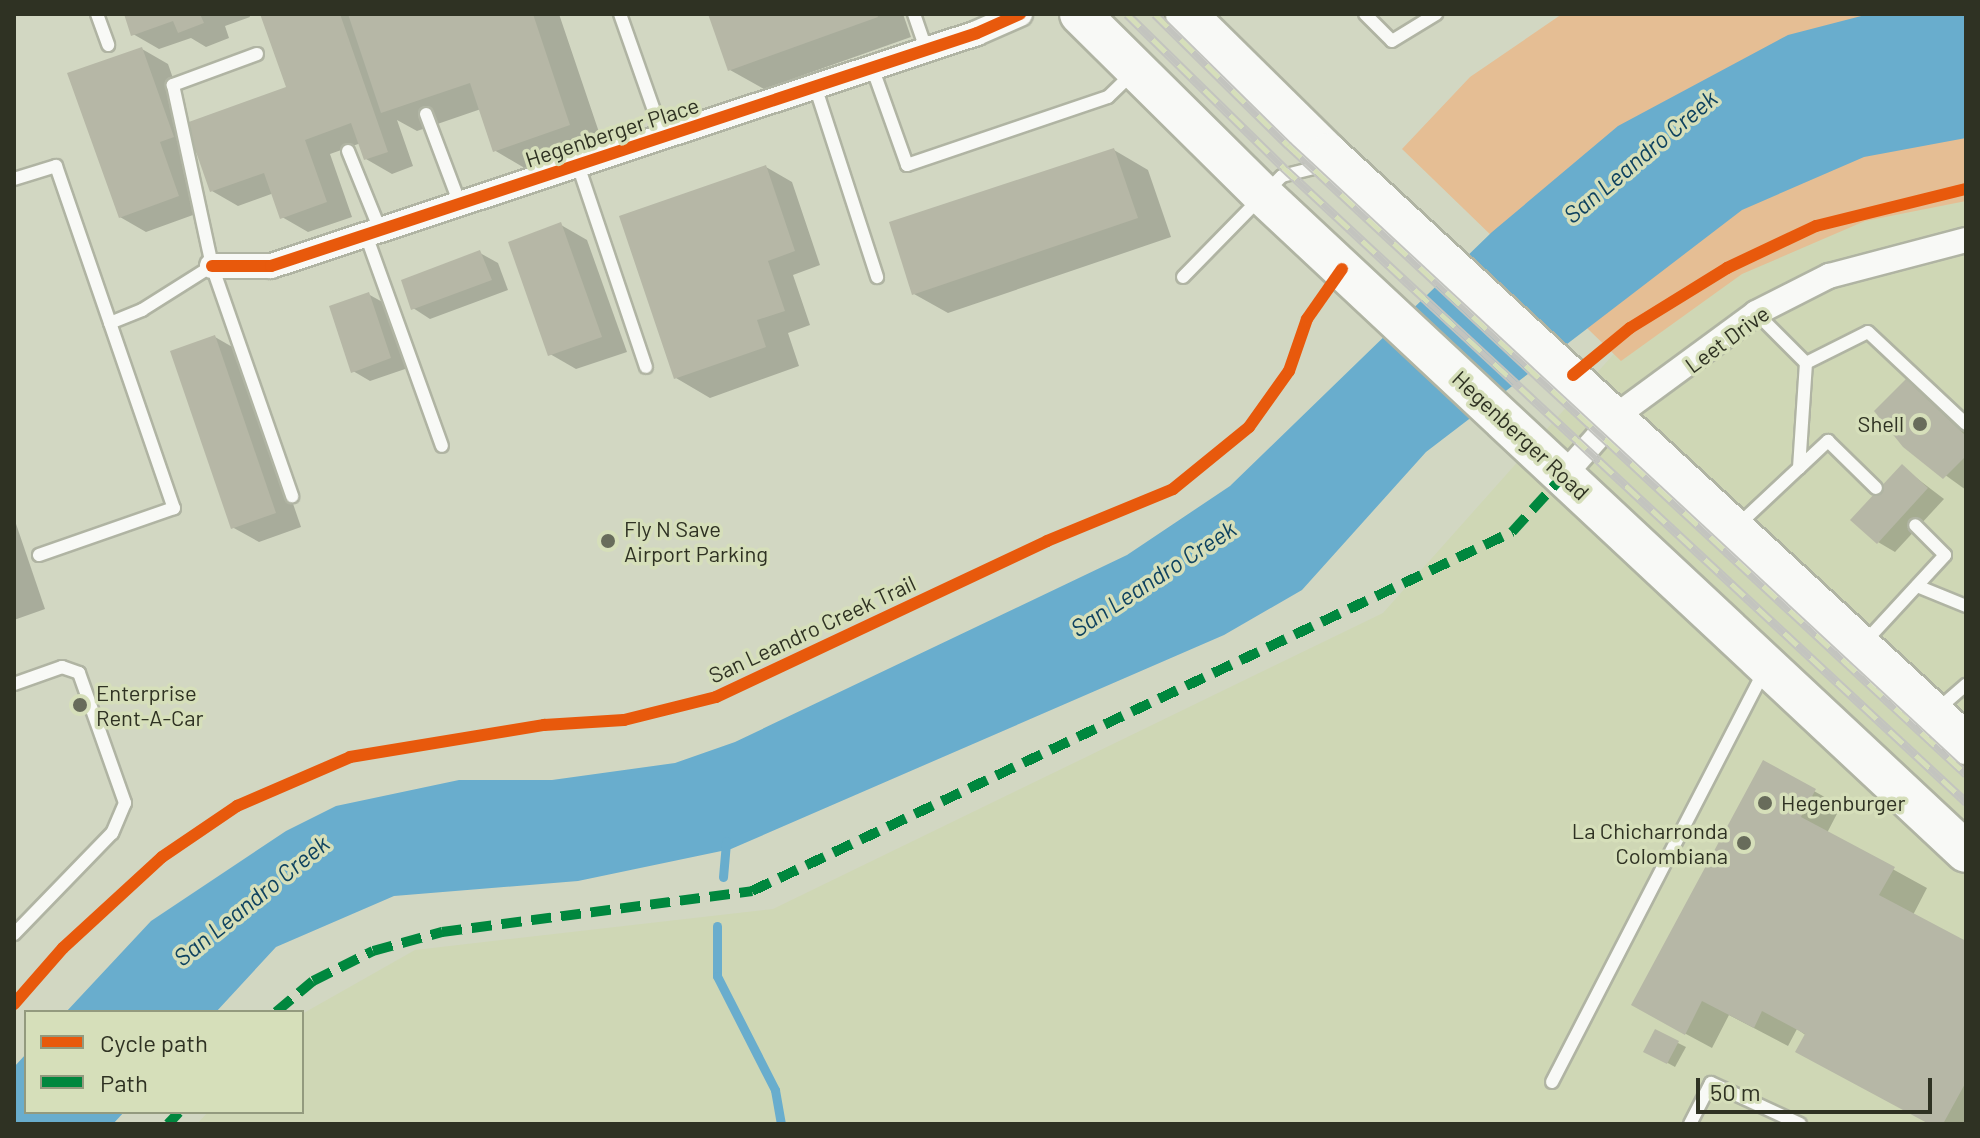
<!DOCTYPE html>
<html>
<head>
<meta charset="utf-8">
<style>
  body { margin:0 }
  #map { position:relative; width:1980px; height:1138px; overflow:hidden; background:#d2d7c2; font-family:Barlow,sans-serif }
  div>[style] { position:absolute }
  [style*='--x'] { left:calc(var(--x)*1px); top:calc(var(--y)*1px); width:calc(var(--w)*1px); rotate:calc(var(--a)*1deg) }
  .built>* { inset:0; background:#cfd7b5 }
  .green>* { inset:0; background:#e5be94 }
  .water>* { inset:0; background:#69adcd }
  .shadow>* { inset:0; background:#0003 }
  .stream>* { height:9px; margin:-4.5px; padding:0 4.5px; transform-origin:4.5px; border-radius:4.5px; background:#69adcd }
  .building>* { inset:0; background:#b6b7a6 }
  .roads { filter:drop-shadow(2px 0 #b0b4a3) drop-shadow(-2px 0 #b0b4a3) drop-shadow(0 2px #b0b4a3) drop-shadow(0 -2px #b0b4a3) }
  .lane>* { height:12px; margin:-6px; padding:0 6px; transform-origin:6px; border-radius:6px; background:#f8f9f6 }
  .street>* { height:24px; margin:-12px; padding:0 12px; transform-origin:12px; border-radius:12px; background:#f8f9f6 }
  .primary>* { height:40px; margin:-20px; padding:0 20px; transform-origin:20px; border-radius:20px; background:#f8f9f6 }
  .rail>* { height:9px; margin-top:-4.5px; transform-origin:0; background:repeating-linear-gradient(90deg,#d6dfba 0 18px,#c3c4bf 0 36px); box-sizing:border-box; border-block:2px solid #c3c4bf }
  .quiet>* { height:10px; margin-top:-5px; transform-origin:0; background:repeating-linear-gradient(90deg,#00873e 0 20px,transparent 0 30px) }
  .cycleway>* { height:12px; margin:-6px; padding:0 6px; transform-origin:6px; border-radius:6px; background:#e8590c }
  .dots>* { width:22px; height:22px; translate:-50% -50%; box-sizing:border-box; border:4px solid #d6dfba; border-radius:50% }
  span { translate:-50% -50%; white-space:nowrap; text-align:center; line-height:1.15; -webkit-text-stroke:7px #d6dfba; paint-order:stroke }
  .street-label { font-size:22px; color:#2f3223 }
  .poi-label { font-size:22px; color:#2f3223 }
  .right { translate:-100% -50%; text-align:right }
  .left { translate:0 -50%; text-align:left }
  .water-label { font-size:24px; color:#0e425f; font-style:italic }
  .frame { position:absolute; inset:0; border:16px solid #2f3223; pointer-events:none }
  .legend { position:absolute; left:24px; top:1010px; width:280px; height:104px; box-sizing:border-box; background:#d6dfba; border:2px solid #939a7e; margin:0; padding:10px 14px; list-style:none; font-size:24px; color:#2f3223 }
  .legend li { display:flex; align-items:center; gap:16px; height:40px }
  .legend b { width:40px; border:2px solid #939a7e }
  .scale { position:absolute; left:1696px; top:1078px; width:236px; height:36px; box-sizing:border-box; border:4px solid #2f3223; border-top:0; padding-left:10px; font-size:24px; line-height:28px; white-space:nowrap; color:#2f3223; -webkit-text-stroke:6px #d6dfba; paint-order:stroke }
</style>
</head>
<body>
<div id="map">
  <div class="built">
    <i style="clip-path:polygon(1966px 152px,1966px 1124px,197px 1124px,208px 1112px,302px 1112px,302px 1014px,415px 950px,773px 909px,1383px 613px,1742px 210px)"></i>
  </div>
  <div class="green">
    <i style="clip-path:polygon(1562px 14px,1966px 14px,1966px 201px,1865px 221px,1742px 274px,1621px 361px,1402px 149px,1470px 77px)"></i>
  </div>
  <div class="water">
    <i style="clip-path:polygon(1869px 14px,1966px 14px,1966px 138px,1864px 157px,1742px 210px,1426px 452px,1302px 590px,1224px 635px,731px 849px,578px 881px,394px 896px,276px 947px,216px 1012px,66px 1012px,151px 921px,286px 831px,336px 806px,459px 780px,552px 780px,675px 763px,735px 742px,1127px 555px,1230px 486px,1492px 232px,1618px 126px,1788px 35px)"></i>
    <i style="clip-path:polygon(26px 1054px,26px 1112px,124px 1112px,113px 1124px,14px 1124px,14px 1067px)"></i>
  </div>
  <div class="shadow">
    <i style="clip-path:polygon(126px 14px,249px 14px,250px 17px,225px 26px,229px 38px,206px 47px,191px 38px,159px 49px,133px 34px)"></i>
    <i style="clip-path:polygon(262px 14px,559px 14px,603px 144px,528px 170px,494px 150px,481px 109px,417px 131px,397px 120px,413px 166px,392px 174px,366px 159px,361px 143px,330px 154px,352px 217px,308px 232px,282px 217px,274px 193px,238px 206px,212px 191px,198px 152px,185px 157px,204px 211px,146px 232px,120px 217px,142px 49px,168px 64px,189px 124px,289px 88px)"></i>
    <i style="clip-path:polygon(710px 14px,903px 14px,911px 37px,764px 89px,730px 70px)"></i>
    <i style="clip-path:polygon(1114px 150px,1148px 170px,1171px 237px,948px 313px,914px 294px)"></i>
    <i style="clip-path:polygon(766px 167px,792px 182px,820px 265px,793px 275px,810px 325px,788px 333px,799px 366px,710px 398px,676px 378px)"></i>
    <i style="clip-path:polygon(561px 225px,587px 240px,627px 352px,576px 369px,550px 354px)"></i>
    <i style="clip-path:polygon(480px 253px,498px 263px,508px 290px,430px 319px,413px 308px)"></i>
    <i style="clip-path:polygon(368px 294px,386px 304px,408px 368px,370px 381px,353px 371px)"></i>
    <i style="clip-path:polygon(215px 337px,241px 352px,301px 527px,259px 542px,232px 527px)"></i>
    <i style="clip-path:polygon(1906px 382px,1932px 397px,1966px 429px,1966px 490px,1905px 446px)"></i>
    <i style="clip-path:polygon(1902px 467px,1944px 499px,1895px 552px,1878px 542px)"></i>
    <i style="clip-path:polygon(14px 518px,45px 609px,14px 620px)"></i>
    <i style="clip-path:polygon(1763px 763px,1841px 806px,1827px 833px,1927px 888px,1913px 915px,1966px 944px,1966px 1124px,1931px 1124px,1797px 1029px,1788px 1046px,1729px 1015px,1712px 1048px,1660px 1020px)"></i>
    <i style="clip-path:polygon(1678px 1043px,1686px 1047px,1675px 1067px,1646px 1051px)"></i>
  </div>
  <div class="stream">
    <i style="--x:723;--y:877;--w:36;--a:-85"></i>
    <i style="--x:717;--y:926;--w:50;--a:90"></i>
    <i style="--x:717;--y:976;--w:128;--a:63"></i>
    <i style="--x:775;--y:1090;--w:35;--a:80"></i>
  </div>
  <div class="building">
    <i style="clip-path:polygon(124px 14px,200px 14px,204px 23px,178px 33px,173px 21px,131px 36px)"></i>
    <i style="clip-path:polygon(260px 14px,340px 14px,388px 152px,364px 160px,351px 123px,305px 140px,327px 202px,280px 219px,264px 173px,210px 192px,186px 123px,286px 87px)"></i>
    <i style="clip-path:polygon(348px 14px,533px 14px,570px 125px,493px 152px,470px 83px,381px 113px)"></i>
    <i style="clip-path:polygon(708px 14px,877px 14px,878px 17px,728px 71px)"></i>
    <i style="clip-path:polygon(142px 47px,174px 137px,160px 142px,179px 196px,119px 218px,67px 73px)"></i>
    <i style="clip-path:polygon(1114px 148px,1138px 218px,912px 295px,889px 222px)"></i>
    <i style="clip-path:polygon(766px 165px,795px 251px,768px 261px,785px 311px,757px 320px,766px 347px,674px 379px,619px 216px)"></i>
    <i style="clip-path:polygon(561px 222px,602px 337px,548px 356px,508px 242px)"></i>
    <i style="clip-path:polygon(480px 250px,492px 280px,411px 310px,401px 280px)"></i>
    <i style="clip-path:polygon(369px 292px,391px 358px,351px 373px,329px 306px)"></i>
    <i style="clip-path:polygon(215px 335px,276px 513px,231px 529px,170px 351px)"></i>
    <i style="clip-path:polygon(1906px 379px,1966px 436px,1966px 456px,1943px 479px,1903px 447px,1874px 411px)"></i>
    <i style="clip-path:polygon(1902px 464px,1928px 488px,1877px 544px,1850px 520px)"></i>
    <i style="clip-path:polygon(1763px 760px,1816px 789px,1801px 817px,1895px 867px,1879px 895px,1966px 941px,1966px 1082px,1943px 1124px,1929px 1124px,1795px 1052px,1805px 1034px,1762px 1011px,1754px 1028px,1702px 1001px,1685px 1035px,1631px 1005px)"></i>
    <i style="clip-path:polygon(1655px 1029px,1679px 1041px,1667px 1064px,1643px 1052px)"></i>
  </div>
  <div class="roads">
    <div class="lane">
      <i style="--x:97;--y:14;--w:33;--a:70"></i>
      <i style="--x:620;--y:14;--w:129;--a:70.6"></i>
      <i style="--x:914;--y:14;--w:37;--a:71"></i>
      <i style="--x:1365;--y:14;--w:38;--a:45"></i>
      <i style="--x:1392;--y:41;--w:52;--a:-31.5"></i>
      <i style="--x:257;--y:54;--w:90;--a:159.7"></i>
      <i style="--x:173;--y:85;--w:185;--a:77.8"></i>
      <i style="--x:212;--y:266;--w:244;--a:70.8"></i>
      <i style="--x:872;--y:67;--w:104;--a:70.3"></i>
      <i style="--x:907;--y:165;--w:212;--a:-18.7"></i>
      <i style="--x:1108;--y:97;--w:35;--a:-44"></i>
      <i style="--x:815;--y:86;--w:201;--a:72"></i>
      <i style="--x:426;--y:114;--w:96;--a:69.3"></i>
      <i style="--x:348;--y:151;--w:85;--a:67.9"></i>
      <i style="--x:578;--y:165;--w:213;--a:71.4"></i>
      <i style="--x:14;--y:179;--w:44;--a:-17.2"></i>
      <i style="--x:56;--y:166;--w:362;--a:71"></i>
      <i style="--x:174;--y:508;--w:143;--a:160.8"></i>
      <i style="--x:366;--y:235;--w:224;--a:70.2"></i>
      <i style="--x:1183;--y:277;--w:141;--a:-45.6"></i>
      <i style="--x:1282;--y:176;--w:36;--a:-14"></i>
      <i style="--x:1317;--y:167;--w:11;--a:27"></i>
      <i style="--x:110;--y:323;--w:35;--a:-22"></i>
      <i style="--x:142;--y:310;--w:83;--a:-32.2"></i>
      <i style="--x:1806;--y:363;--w:69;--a:-26.6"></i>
      <i style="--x:1868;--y:332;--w:134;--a:43.2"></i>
      <i style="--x:1799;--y:468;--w:40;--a:-43"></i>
      <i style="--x:1828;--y:441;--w:67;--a:44.4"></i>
      <i style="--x:1737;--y:526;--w:85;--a:-43.1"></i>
      <i style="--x:1799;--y:468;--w:105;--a:-86.2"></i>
      <i style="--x:1806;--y:363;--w:71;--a:-135"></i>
      <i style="--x:1917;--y:586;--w:53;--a:22.2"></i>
      <i style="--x:1863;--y:644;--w:121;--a:-47.3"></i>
      <i style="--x:1945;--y:555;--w:42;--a:-135"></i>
      <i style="--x:14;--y:684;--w:51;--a:-19.5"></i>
      <i style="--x:62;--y:667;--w:18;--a:19"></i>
      <i style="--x:79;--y:673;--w:138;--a:70.5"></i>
      <i style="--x:125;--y:803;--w:33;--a:113"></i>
      <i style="--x:112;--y:833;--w:141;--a:134.1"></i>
      <i style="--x:1938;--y:709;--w:37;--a:-41"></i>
      <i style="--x:1552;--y:1082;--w:462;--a:-62.7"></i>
      <i style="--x:1690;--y:1124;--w:46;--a:-62.9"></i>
      <i style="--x:1711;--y:1083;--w:98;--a:24.7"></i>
    </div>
    <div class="street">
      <i style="--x:212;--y:266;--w:59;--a:0"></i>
      <i style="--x:271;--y:266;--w:743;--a:-18.26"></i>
      <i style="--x:977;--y:33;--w:47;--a:-23.8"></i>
      <i style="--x:1563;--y:476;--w:80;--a:-48.5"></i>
      <i style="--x:1616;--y:416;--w:174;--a:-36.3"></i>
      <i style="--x:1756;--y:313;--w:82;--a:-26.9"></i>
      <i style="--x:1829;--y:276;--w:142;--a:-14.7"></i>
    </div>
    <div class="primary">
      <i style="--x:1080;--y:14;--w:257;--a:44.7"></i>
      <i style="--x:1263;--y:195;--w:962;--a:43.06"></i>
      <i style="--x:1186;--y:14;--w:199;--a:44.6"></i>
      <i style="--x:1328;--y:154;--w:869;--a:42.76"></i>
    </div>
  </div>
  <div class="rail">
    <i style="--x:1127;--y:14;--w:219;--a:44.4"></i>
    <i style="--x:1283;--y:167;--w:933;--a:42.91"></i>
    <i style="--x:1155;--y:14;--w:187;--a:44.6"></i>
    <i style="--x:1288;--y:145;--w:925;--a:42.85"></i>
  </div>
  <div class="quiet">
    <i style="--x:276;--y:1012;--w:48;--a:-40"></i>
    <i style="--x:313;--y:981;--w:67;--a:-26.6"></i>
    <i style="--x:373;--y:951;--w:72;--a:-15.4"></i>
    <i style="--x:442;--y:932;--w:313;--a:-7.5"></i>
    <i style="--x:752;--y:891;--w:841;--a:-25.28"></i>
    <i style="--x:1512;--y:532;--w:76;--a:-47.7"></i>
    <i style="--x:168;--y:1124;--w:16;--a:-47"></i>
  </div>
  <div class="cycleway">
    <i style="--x:212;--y:266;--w:59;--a:0"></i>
    <i style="--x:271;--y:266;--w:743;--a:-18.26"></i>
    <i style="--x:977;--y:33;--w:47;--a:-23.8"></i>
    <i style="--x:1573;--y:375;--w:74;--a:-39.5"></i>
    <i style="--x:1630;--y:328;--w:114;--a:-31.7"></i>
    <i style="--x:1727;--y:268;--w:98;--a:-25.3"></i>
    <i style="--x:1816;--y:226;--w:154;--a:-13.9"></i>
    <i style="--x:14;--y:1004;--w:74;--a:-48.8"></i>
    <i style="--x:63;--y:948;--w:134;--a:-42.6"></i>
    <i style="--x:162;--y:857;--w:91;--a:-34.2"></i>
    <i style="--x:237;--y:806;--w:123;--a:-23.4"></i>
    <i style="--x:350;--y:757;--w:197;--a:-9.4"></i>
    <i style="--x:544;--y:725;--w:80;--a:-3.6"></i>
    <i style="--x:624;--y:720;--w:95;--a:-14"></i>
    <i style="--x:716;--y:697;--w:366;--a:-25.2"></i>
    <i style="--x:1047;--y:541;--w:136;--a:-22.4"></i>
    <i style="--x:1173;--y:489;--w:98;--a:-39.2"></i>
    <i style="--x:1249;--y:427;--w:69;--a:-54.5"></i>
    <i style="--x:1289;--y:371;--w:55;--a:-70.9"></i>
    <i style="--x:1307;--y:319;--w:61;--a:-55"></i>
  </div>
  <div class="dots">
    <i style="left:1920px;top:424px;background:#686c5b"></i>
    <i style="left:608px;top:541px;background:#686c5b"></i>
    <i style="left:80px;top:705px;background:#686c5b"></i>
    <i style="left:1765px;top:803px;background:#686c5b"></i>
    <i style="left:1744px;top:843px;background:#686c5b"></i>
  </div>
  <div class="street-label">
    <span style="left:612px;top:132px;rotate:-18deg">Hegenberger Place</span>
    <span style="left:1727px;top:339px;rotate:-36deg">Leet Drive</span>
    <span style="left:1521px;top:435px;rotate:43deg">Hegenberger Road</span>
    <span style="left:812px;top:629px;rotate:-25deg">San Leandro Creek Trail</span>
  </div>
  <div class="poi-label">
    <span class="right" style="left:1904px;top:424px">Shell</span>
    <span class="left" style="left:624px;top:541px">Fly N Save<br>Airport Parking</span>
    <span class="left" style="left:96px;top:705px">Enterprise<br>Rent-A-Car</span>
    <span class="left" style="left:1781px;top:803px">Hegenburger</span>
    <span class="right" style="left:1728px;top:843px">La Chicharronda<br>Colombiana</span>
  </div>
  <div class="water-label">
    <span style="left:1640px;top:156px;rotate:-40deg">San Leandro Creek</span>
    <span style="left:1153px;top:578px;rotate:-33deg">San Leandro Creek</span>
    <span style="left:251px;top:900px;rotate:-39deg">San Leandro Creek</span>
  </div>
  <div class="frame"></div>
  <ul class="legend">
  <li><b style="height:10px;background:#e8590c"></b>Cycle path</li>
  <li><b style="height:10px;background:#00873e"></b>Path</li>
  </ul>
  <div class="scale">50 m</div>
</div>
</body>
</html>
